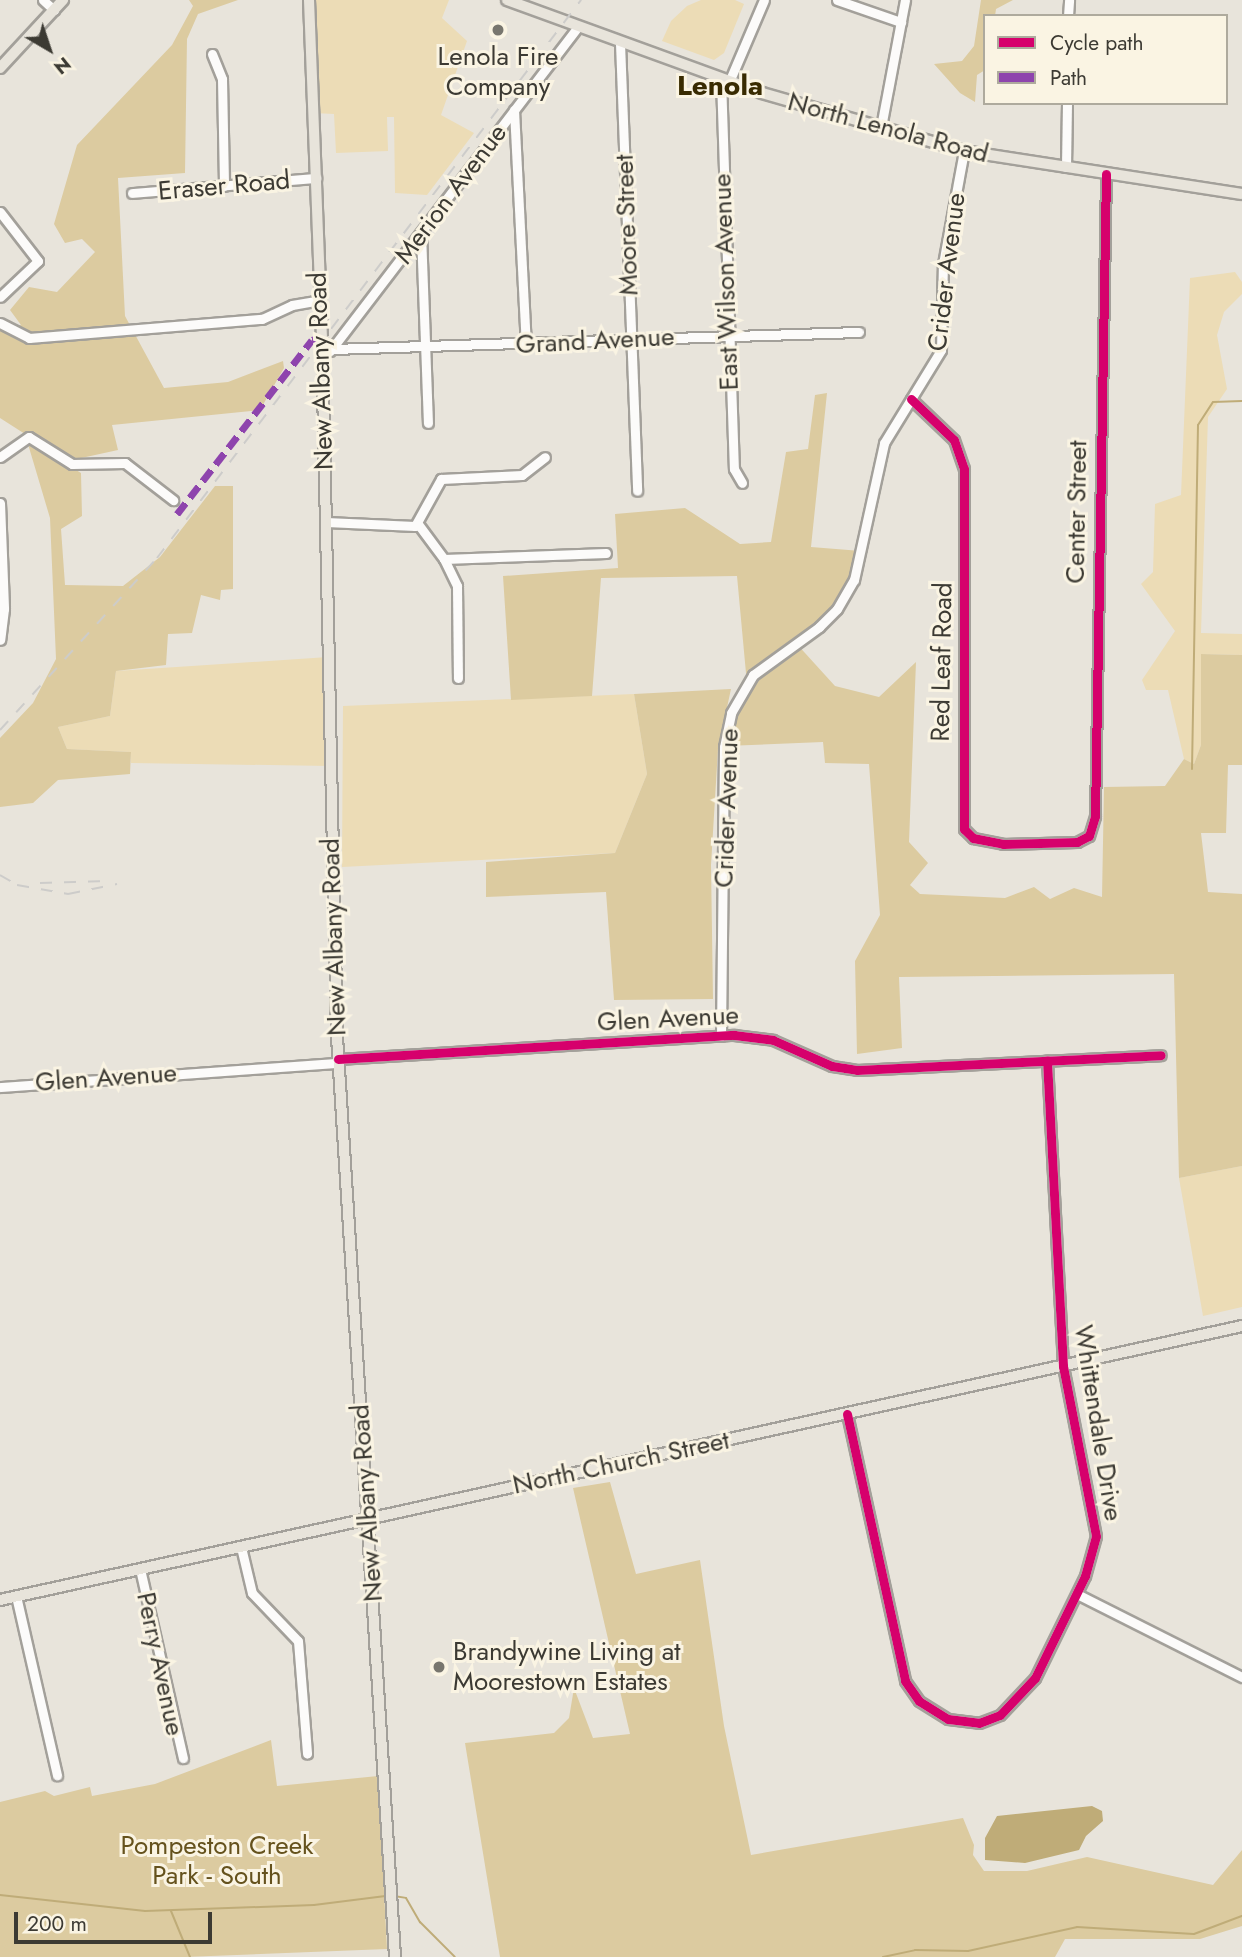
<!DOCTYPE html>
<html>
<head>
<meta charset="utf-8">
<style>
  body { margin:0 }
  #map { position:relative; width:1242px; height:1957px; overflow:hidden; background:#e8e4db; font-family:Jost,sans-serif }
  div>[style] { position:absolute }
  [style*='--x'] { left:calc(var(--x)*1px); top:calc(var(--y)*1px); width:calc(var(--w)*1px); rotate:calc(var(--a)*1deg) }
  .green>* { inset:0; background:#ecdcb6 }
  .forest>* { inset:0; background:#dccba0 }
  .water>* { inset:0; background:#bfac78 }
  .stream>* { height:2px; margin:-1px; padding:0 1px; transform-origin:1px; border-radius:1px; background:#bfac78 }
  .roads { filter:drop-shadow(2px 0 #a3a09a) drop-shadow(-2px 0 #a3a09a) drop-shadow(0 2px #a3a09a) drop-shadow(0 -2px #a3a09a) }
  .minor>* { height:9px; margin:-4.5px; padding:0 4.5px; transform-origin:4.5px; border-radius:4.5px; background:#fcfbfa }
  .major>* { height:10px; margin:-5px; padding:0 5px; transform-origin:5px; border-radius:5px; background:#e8e4db }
  .rail>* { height:2px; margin-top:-1px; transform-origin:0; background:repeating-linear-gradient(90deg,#cdccca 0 12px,transparent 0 24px) }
  .quiet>* { height:7px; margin-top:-3.5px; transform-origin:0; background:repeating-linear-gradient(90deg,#8e44ad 0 14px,transparent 0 21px) }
  .cycleway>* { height:9px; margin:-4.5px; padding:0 4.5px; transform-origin:4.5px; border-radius:4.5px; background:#d6006c }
  .dots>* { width:19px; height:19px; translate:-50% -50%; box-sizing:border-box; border:4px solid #faf4e3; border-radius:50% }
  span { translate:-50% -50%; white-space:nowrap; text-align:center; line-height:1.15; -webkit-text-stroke:6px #faf4e3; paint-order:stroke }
  .poi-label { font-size:26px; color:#3c3a33 }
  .left { translate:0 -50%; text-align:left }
  .street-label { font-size:26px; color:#3c3a33 }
  .park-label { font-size:26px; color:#65521d }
  .neighbourhood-label { font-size:28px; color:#392b01; font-weight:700 }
  .legend { position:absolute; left:983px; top:14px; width:245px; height:91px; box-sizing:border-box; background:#faf4e3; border:2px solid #aeaa9d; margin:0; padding:9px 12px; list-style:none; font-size:21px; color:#3c3a33 }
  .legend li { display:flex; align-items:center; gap:14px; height:35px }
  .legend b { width:35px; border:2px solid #aeaa9d }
  .north { position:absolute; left:14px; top:14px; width:70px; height:70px; -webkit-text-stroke:5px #faf4e3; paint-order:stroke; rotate:141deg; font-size:19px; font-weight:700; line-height:28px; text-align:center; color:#3c3a33 }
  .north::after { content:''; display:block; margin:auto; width:24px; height:32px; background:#3c3a33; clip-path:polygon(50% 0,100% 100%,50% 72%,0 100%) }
  .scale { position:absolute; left:14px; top:1912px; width:198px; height:32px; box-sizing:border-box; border:4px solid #3c3a33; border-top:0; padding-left:9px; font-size:21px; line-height:24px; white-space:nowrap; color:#3c3a33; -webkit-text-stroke:5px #faf4e3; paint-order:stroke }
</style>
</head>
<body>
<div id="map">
  <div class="green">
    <i style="clip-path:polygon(310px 0,449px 0,442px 18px,467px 41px,441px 115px,474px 133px,427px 195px,395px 193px,394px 117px,387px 117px,388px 151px,336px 153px,334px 114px,314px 113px)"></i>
    <i style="clip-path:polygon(735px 0,744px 4px,724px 53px,714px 60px,662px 41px,671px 21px,687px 6px,701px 0)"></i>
    <i style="clip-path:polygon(1235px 272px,1242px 282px,1242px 294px,1224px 312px,1217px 335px,1227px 389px,1208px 417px,1201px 633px,1242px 634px,1242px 655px,1201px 654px,1201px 745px,1194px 764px,1184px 759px,1168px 690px,1146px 690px,1142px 680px,1175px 631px,1141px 584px,1153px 572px,1155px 504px,1181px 495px,1190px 278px)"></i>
    <i style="clip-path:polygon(328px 657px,331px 766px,131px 763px,131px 752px,67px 749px,58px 727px,110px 716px,116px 671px)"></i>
    <i style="clip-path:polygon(634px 694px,647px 774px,615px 853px,342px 867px,343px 706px)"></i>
    <i style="clip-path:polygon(1242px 1166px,1242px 1307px,1203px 1316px,1179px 1178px)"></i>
  </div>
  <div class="forest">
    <i style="clip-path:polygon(189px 0,238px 0,198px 14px,187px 39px,185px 173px,118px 178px,125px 316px,164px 388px,228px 382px,283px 361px,284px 368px,260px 410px,112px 425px,118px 450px,63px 462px,81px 473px,82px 516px,61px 529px,65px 585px,123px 586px,160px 557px,215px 486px,233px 486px,233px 589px,221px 590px,220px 600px,201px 595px,192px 633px,168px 634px,166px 665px,116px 671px,110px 716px,58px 727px,67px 749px,131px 752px,130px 774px,58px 780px,33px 803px,0 807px,0 738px,33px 703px,56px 659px,50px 518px,25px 434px,0 418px,0 330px,21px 325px,10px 310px,29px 287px,57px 292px,95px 252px,82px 239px,65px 243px,54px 224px,77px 145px,172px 45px,193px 6px)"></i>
    <i style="clip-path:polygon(981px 0,1013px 0,996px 9px,995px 16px,985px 16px,985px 70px,977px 75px,975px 102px,960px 93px,934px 64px,962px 61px,974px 46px)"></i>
    <i style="clip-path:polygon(827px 393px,811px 547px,861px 551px,833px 613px,795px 642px,835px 686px,879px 697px,916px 662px,909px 842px,928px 863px,910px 885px,920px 894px,1005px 898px,1034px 887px,1050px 899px,1074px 888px,1102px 897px,1104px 787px,1165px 786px,1184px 759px,1194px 764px,1201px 745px,1201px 654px,1242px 655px,1242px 765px,1228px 765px,1226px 833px,1201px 833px,1208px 892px,1242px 894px,1242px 1166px,1179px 1178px,1174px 974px,899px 977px,902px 1048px,857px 1054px,855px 961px,880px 915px,869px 764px,825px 763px,823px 742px,726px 746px,740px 694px,747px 684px,737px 576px,601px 578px,592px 696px,511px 700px,503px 576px,618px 568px,615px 514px,685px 508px,740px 544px,771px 542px,786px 452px,808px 449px,815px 395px)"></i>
    <i style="clip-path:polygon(731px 689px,718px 749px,711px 865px,713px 999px,614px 1000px,606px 892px,486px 897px,486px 862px,615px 853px,647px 774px,634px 694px)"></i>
    <i style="clip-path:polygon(610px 1482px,636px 1574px,700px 1560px,724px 1726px,751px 1855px,963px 1818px,974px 1845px,973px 1855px,984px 1871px,1027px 1871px,1087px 1857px,1213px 1885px,1242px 1850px,1242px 1926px,1200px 1939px,1065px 1939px,1055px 1957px,500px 1957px,465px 1743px,554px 1733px,569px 1718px,574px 1688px,593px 1738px,630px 1734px,573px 1488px)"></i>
    <i style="clip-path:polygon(271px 1740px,277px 1786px,378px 1776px,387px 1949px,185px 1957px,0 1957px,0 1802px,45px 1791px,54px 1796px,90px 1787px,92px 1796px,155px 1784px)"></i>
  </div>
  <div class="water">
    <i style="clip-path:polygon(1092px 1806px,1102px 1811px,1103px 1821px,1086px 1836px,1079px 1850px,1025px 1863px,985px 1860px,985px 1838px,997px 1816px)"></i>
  </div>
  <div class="stream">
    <i style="--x:1192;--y:769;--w:344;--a:-89"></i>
    <i style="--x:1198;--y:425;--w:27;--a:-57"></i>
    <i style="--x:1213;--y:402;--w:29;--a:-2"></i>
    <i style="--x:0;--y:1895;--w:146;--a:6.3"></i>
    <i style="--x:145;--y:1911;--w:169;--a:-2"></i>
    <i style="--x:314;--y:1905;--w:72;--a:-7.2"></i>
    <i style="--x:394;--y:1896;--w:12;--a:9"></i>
    <i style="--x:406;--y:1898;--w:28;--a:60"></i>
    <i style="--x:420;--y:1922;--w:49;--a:45"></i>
    <i style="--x:171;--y:1911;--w:50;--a:67.6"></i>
    <i style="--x:883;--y:1957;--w:33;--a:-12"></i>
    <i style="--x:915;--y:1950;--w:53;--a:1.1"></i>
    <i style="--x:968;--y:1951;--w:112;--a:-12.4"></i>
    <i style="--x:1077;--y:1927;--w:117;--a:3.4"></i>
    <i style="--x:1194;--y:1934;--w:51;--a:-20.6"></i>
  </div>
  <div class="roads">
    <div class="minor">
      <i style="--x:43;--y:0;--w:15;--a:42"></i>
      <i style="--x:837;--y:0;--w:68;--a:19"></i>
      <i style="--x:1068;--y:16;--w:16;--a:-86"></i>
      <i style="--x:620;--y:43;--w:448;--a:87.8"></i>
      <i style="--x:212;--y:54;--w:27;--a:68"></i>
      <i style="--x:222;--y:79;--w:107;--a:88.9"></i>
      <i style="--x:721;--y:79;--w:390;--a:88.1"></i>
      <i style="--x:734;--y:469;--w:16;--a:60"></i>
      <i style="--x:729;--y:82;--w:89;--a:-66.9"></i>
      <i style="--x:514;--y:110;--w:235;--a:87.1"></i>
      <i style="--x:881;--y:127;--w:129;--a:-79.3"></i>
      <i style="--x:1066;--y:167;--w:64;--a:-89.1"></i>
      <i style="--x:132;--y:193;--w:185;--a:-4.7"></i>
      <i style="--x:0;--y:212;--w:62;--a:52.2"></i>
      <i style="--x:38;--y:261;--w:52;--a:136.5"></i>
      <i style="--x:421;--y:233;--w:190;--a:87.9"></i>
      <i style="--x:0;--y:323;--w:33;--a:27"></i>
      <i style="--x:29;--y:338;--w:234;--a:-4.7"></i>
      <i style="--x:262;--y:319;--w:33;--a:-25"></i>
      <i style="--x:292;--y:305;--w:27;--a:-10"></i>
      <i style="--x:332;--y:349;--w:527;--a:-1.85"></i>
      <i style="--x:330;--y:351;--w:408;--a:-52.6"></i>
      <i style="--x:911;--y:399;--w:59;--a:43.6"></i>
      <i style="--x:954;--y:440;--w:31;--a:71"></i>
      <i style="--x:964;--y:469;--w:360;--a:90"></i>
      <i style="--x:964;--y:829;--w:13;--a:45"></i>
      <i style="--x:973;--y:838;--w:31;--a:11"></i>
      <i style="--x:1003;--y:844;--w:74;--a:-1.5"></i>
      <i style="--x:1077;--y:842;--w:13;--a:-27"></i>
      <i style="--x:1089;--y:836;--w:21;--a:-73"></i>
      <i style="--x:1095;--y:816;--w:642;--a:-89.02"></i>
      <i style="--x:0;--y:457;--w:35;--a:-35"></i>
      <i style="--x:29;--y:437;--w:51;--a:32.1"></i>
      <i style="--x:72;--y:464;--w:53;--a:-1.1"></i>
      <i style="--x:125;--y:463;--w:61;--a:37.6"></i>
      <i style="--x:0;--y:503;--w:106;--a:87.8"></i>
      <i style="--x:4;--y:609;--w:31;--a:97"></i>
      <i style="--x:326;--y:522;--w:89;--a:2.6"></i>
      <i style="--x:415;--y:526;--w:54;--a:-61"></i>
      <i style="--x:441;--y:479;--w:81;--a:-2.8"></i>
      <i style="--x:522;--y:475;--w:29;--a:-38"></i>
      <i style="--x:418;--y:524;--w:44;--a:53.4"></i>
      <i style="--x:444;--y:559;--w:162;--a:-2.1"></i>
      <i style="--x:444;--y:559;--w:30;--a:64"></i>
      <i style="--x:457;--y:586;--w:92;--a:89.4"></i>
      <i style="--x:721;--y:1036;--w:289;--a:-89.4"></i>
      <i style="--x:724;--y:747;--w:35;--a:-78"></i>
      <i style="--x:731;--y:713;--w:44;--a:-59.9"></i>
      <i style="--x:753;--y:675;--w:82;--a:-36"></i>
      <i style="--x:819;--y:627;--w:25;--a:-45"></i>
      <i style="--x:837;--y:609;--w:34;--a:-60"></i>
      <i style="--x:854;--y:580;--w:140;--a:-77.6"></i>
      <i style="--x:884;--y:443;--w:109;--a:-58.5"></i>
      <i style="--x:941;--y:350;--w:86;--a:-88.7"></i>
      <i style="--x:943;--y:264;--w:115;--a:-79.5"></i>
      <i style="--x:338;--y:1059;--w:397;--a:-3.5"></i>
      <i style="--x:734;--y:1035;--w:39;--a:7"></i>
      <i style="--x:773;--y:1040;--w:64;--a:23.8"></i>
      <i style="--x:832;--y:1066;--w:25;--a:9"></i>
      <i style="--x:857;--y:1070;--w:304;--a:-2.8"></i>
      <i style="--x:0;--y:1087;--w:339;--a:-4.1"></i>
      <i style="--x:847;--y:1414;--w:273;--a:77.7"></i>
      <i style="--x:905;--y:1681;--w:24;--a:55"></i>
      <i style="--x:919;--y:1701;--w:34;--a:32"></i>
      <i style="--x:948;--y:1719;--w:31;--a:7"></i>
      <i style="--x:979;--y:1723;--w:22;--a:-21"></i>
      <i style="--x:1000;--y:1715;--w:51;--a:-46.6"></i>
      <i style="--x:1035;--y:1678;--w:114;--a:-63.9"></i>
      <i style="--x:1085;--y:1576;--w:41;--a:-74.6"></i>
      <i style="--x:1096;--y:1536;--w:173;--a:-101"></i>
      <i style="--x:1063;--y:1366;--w:306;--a:-93"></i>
      <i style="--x:241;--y:1547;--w:47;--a:76.6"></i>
      <i style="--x:252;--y:1593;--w:66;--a:46.2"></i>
      <i style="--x:298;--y:1641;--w:113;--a:85.4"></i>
      <i style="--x:140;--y:1569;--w:194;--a:77.2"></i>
      <i style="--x:1077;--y:1594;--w:185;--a:26.7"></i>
      <i style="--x:16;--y:1596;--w:184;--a:77.1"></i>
    </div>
    <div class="major">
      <i style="--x:309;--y:0;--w:341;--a:87.8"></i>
      <i style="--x:322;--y:341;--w:696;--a:88.77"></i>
      <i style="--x:337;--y:1037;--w:922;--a:86.39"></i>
      <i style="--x:507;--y:0;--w:271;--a:20"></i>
      <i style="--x:762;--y:93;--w:210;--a:16"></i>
      <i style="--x:964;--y:151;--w:281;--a:8.8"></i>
      <i style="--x:0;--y:68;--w:93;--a:-47.2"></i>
      <i style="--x:0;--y:1600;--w:1272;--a:-12.44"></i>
    </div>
  </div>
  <div class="rail">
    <i style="--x:0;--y:730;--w:233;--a:-47.6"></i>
    <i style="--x:157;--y:558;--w:701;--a:-52.77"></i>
    <i style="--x:0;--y:875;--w:20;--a:30"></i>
    <i style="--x:17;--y:885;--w:52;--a:10"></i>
    <i style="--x:68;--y:894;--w:50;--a:-11.5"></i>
    <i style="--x:40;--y:883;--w:67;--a:-1.7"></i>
  </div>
  <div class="quiet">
    <i style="--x:177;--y:514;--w:220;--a:-52.2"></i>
    <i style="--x:312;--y:340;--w:9;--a:-13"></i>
  </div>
  <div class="cycleway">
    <i style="--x:911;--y:399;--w:59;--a:43.6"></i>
    <i style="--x:954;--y:440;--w:31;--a:71"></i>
    <i style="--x:964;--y:469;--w:360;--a:90"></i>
    <i style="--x:964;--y:829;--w:13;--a:45"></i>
    <i style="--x:973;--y:838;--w:31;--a:11"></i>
    <i style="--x:1003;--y:844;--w:74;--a:-1.5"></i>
    <i style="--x:1077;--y:842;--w:13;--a:-27"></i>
    <i style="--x:1089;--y:836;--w:21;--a:-73"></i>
    <i style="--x:1095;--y:816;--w:642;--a:-89.02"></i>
    <i style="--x:338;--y:1059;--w:397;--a:-3.5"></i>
    <i style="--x:734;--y:1035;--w:39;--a:7"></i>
    <i style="--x:773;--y:1040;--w:64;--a:23.8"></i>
    <i style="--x:832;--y:1066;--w:25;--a:9"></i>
    <i style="--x:857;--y:1070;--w:304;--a:-2.8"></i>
    <i style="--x:847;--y:1414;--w:273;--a:77.7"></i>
    <i style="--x:905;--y:1681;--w:24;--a:55"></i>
    <i style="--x:919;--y:1701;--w:34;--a:32"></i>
    <i style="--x:948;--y:1719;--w:31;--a:7"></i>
    <i style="--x:979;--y:1723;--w:22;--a:-21"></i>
    <i style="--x:1000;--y:1715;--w:51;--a:-46.6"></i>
    <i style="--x:1035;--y:1678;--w:114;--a:-63.9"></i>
    <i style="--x:1085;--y:1576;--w:41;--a:-74.6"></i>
    <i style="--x:1096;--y:1536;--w:173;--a:-101"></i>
    <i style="--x:1063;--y:1366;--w:306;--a:-93"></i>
  </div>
  <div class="dots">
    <i style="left:498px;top:30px;background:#78766e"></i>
    <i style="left:439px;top:1667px;background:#78766e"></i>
  </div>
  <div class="poi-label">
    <span style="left:498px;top:72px">Lenola Fire<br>Company</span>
    <span class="left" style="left:453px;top:1667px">Brandywine Living at<br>Moorestown Estates</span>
  </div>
  <div class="street-label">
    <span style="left:888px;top:128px;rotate:15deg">North Lenola Road</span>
    <span style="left:224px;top:186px;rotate:-5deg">Eraser Road</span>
    <span style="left:451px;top:194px;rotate:-53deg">Merion Avenue</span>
    <span style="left:627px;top:225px;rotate:-92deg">Moore Street</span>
    <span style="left:947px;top:272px;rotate:-83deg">Crider Avenue</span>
    <span style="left:726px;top:282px;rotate:-92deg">East Wilson Avenue</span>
    <span style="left:595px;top:341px;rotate:-3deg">Grand Avenue</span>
    <span style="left:321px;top:371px;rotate:-92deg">New Albany Road</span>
    <span style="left:1077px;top:512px;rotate:-89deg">Center Street</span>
    <span style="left:942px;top:662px;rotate:-89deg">Red Leaf Road</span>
    <span style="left:727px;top:808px;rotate:-88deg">Crider Avenue</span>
    <span style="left:334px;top:937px;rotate:-92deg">New Albany Road</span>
    <span style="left:668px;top:1019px;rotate:-3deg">Glen Avenue</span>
    <span style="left:106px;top:1078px;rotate:-4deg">Glen Avenue</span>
    <span style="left:1098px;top:1423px;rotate:81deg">Whittendale Drive</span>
    <span style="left:621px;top:1463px;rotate:-12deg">North Church Street</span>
    <span style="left:367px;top:1503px;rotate:-94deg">New Albany Road</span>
    <span style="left:160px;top:1664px;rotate:78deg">Perry Avenue</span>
  </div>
  <div class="park-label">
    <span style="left:217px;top:1861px">Pompeston Creek<br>Park - South</span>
  </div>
  <div class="neighbourhood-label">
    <span style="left:720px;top:86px">Lenola</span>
  </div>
  <ul class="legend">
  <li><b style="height:9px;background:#d6006c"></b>Cycle path</li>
  <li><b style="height:9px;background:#8e44ad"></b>Path</li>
  </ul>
  <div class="north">N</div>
  <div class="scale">200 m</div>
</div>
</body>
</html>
